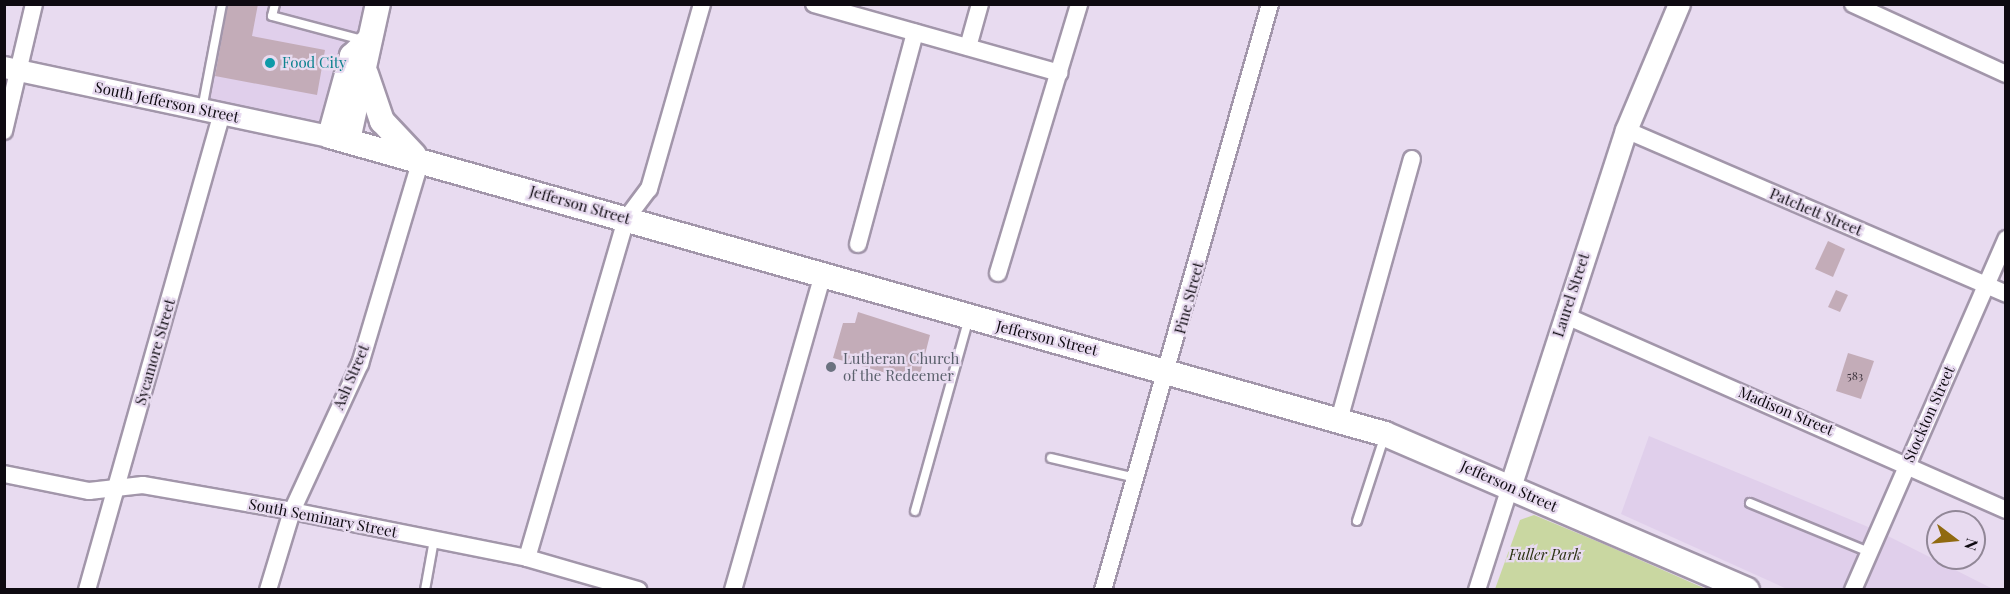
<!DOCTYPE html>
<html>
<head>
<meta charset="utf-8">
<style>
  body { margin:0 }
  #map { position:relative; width:2010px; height:594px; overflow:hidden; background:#e8dbf0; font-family:"Playfair Display",serif }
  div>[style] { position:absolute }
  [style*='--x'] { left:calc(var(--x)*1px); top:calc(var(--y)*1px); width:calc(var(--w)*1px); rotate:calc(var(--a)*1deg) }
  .built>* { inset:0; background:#e0cfeb }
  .green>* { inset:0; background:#c9d7a1 }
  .building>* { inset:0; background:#c3acb8 }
  .roads { filter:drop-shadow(2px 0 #a296aa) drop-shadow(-2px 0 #a296aa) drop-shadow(0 2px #a296aa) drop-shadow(0 -2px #a296aa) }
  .service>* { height:8px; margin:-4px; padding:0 4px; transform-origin:4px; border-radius:4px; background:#fff }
  .minor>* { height:16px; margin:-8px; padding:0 8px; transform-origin:8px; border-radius:8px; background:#fff }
  .tertiary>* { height:21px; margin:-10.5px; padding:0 10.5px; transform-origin:10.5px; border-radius:10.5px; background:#fff }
  .secondary>* { height:24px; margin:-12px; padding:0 12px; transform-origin:12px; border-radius:12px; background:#fff }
  .dots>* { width:16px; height:16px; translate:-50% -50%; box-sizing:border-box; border:3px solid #e8dbf0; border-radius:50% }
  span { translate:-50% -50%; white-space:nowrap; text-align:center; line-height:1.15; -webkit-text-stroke:4.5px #e8dbf0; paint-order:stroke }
  .number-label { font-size:12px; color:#3b323b }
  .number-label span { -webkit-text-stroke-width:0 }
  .culture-label { font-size:15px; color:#0d838f }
  .left { translate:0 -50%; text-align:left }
  .street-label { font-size:15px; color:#0e0a11 }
  .worship-label { font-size:15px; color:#5b616d }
  .park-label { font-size:15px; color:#2b3213; font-style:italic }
  .frame { position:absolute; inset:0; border:6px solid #0e0a11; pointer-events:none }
  .north { position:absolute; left:1926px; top:510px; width:60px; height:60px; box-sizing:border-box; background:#e8dbf0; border:2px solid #918797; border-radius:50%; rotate:106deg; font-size:16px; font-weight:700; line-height:24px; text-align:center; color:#0e0a11 }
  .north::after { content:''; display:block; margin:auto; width:21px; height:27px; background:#906a10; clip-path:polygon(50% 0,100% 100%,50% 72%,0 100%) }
</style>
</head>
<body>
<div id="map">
  <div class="built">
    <i style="clip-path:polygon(222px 5px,378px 5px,330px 136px,202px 109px)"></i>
    <i style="clip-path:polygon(1649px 436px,1878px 531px,1993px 589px,1787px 589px,1621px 514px)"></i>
  </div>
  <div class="green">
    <i style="clip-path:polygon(1534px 515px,1606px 545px,1706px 589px,1495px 589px,1520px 520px)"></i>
  </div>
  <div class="building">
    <i style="clip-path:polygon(228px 4px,258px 4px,252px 36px,325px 50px,317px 95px,215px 76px)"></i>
    <i style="clip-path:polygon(1828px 241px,1845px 249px,1833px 277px,1815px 269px)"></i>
    <i style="clip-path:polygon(1836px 290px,1848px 295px,1840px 312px,1828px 307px)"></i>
    <i style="clip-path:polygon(858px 312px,930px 335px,918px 382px,833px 358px,843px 323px,855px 323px)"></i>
    <i style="clip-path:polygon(1848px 353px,1874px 361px,1861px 399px,1836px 391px)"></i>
  </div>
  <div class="roads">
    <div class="service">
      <i style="--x:275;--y:4;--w:12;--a:104"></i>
      <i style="--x:272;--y:16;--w:93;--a:14.9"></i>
      <i style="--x:202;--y:109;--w:107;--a:-79.2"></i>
      <i style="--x:1051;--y:458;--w:87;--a:13.2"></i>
      <i style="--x:1750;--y:503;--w:129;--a:22.4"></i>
      <i style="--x:915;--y:511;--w:201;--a:-74.4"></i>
      <i style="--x:1357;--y:521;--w:90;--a:-72"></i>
      <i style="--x:425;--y:590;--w:51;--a:-79.8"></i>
    </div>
    <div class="minor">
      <i style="--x:814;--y:4;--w:255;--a:15.7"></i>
      <i style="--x:1853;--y:4;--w:168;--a:24.6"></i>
      <i style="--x:968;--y:47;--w:45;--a:-74.4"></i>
      <i style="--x:1626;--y:130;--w:414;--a:23.3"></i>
      <i style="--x:4;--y:131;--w:130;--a:-76.7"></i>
      <i style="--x:858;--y:244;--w:219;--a:-74.9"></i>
      <i style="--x:998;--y:273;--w:281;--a:-73.2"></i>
      <i style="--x:1564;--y:315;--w:483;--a:23.8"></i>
      <i style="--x:1339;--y:420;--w:271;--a:-74.4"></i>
      <i style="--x:4;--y:474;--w:87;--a:11.3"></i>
      <i style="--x:89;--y:491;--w:54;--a:-6.3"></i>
      <i style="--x:143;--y:485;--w:151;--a:9.9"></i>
      <i style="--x:292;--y:511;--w:240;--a:11.3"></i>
      <i style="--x:527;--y:558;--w:116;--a:16.1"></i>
      <i style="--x:527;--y:558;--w:353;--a:-73.7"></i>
      <i style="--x:626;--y:219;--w:38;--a:-53"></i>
      <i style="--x:649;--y:189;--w:192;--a:-74"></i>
      <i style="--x:87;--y:590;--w:495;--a:-74.2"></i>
      <i style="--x:268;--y:590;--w:83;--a:-73.1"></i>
      <i style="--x:292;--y:511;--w:162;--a:-65.2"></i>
      <i style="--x:360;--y:364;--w:213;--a:-73.4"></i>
      <i style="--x:733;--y:590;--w:329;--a:-74.1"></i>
      <i style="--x:1103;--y:590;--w:609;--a:-74.09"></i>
      <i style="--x:1477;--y:590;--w:108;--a:-72.2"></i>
      <i style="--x:1853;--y:590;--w:383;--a:-66.4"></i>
    </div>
    <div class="tertiary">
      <i style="--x:4;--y:67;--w:333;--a:12"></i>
      <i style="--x:1510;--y:487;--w:375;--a:-72"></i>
      <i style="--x:1626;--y:130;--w:137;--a:-67.2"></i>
    </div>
    <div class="secondary">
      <i style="--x:368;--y:41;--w:22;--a:137"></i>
      <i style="--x:352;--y:56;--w:83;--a:105.4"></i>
      <i style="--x:330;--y:136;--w:1096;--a:15.77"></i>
      <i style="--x:1385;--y:434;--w:394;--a:23.3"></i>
      <i style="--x:366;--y:74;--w:50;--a:71.2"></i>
      <i style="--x:382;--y:121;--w:47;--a:46.7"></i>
      <i style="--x:348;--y:140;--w:139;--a:-77.6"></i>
    </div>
  </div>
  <div class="dots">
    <i style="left:270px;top:63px;background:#0f9aa8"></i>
    <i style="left:831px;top:367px;background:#6b7280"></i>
  </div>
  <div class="number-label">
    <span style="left:1855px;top:376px">583</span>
  </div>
  <div class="culture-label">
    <span class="left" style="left:282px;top:63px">Food City</span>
  </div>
  <div class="street-label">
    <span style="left:167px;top:102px;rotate:12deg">South Jefferson Street</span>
    <span style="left:580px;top:205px;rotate:16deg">Jefferson Street</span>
    <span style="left:1816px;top:212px;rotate:23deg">Patchett Street</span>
    <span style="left:1571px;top:295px;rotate:-72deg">Laurel Street</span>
    <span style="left:1189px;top:298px;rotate:-75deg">Pine Street</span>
    <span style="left:1047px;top:338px;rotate:14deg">Jefferson Street</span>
    <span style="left:155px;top:352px;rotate:-74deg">Sycamore Street</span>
    <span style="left:351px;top:377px;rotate:-67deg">Ash Street</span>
    <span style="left:1786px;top:411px;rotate:23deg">Madison Street</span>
    <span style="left:1929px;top:414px;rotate:-66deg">Stockton Street</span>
    <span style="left:1509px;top:486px;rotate:24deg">Jefferson Street</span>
    <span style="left:323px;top:518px;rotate:11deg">South Seminary Street</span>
  </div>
  <div class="worship-label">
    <span class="left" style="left:843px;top:367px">Lutheran Church<br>of the Redeemer</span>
  </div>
  <div class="park-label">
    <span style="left:1545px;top:555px">Fuller Park</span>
  </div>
  <div class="frame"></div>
  <div class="north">N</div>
</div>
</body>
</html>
